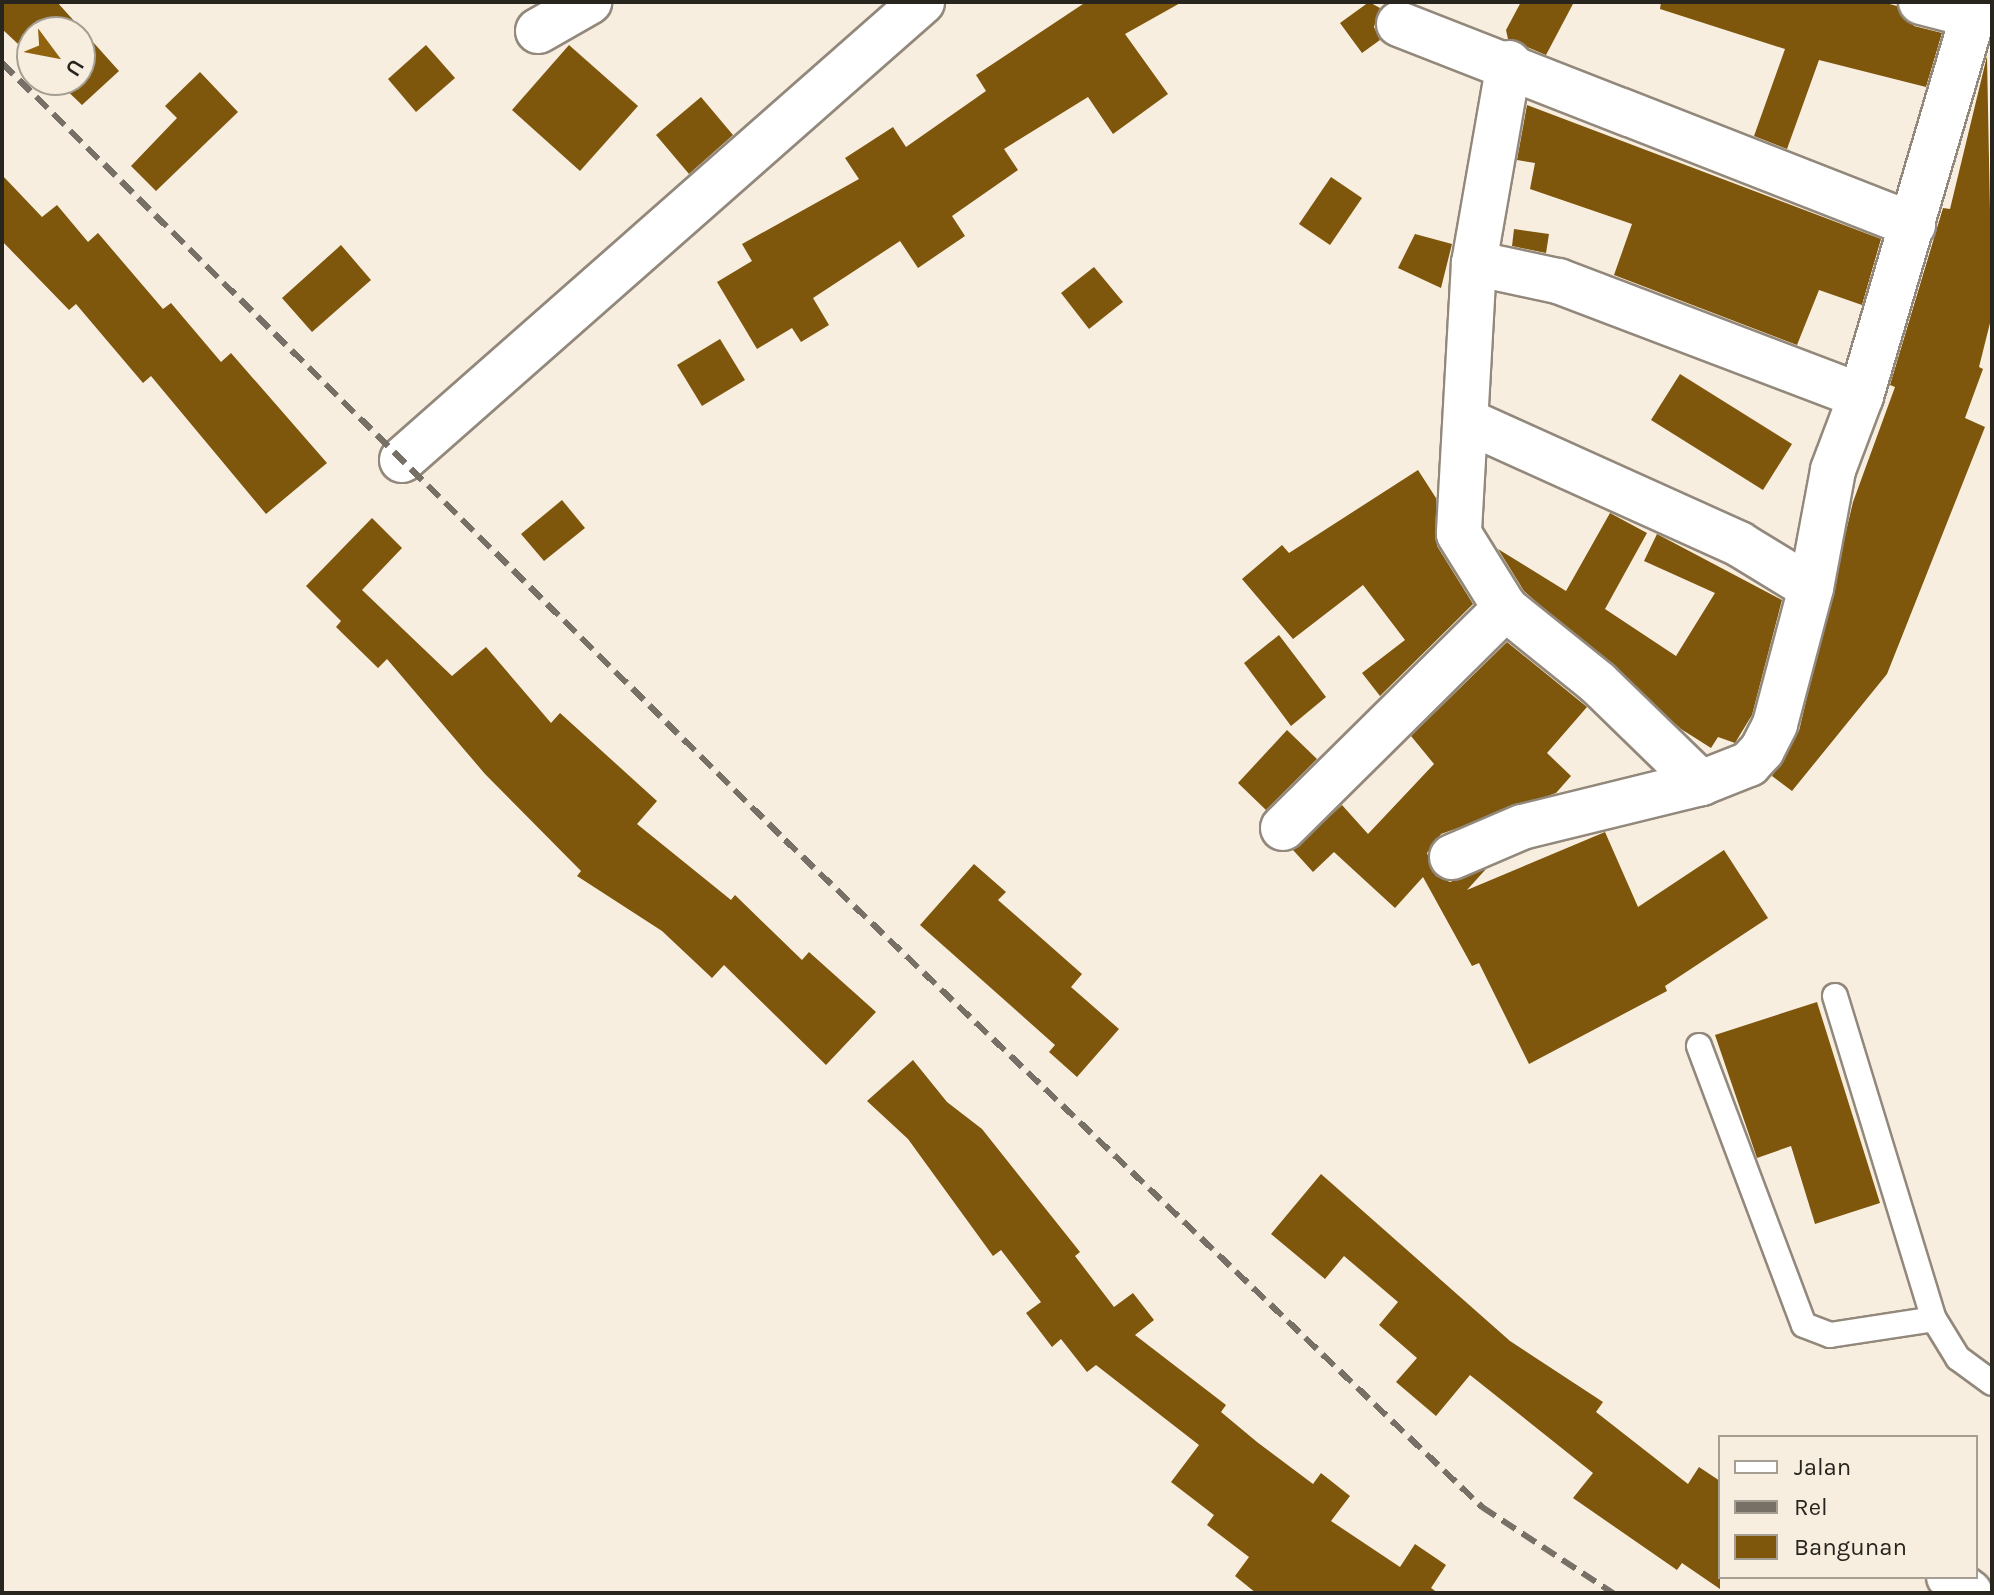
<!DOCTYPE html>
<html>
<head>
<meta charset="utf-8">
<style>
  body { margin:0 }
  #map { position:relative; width:1994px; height:1595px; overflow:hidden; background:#f8eedf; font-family:Karla,sans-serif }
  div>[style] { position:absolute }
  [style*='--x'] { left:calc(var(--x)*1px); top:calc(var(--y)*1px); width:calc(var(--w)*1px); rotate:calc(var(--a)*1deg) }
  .building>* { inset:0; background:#7e560c }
  .roads { filter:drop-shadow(2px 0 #92887b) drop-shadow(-2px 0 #92887b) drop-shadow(0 2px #92887b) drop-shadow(0 -2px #92887b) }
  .lane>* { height:24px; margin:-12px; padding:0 12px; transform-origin:12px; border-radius:12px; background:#fff }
  .street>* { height:44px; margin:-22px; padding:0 22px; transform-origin:22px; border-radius:22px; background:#fff }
  .rail>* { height:6px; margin-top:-3px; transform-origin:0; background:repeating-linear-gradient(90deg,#767067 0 16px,transparent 0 24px) }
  span { translate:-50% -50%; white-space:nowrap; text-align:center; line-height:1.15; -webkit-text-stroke:8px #f8eedf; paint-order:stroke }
  .frame { position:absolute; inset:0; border:4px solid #28251f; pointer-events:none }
  .legend { position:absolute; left:1718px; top:1435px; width:260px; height:144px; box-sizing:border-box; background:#f8eedf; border:2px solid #a59e92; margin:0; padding:10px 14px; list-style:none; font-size:24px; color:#28251f }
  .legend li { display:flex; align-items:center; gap:16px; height:40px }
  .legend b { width:40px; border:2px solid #a59e92 }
  .north { position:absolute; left:16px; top:16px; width:80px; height:80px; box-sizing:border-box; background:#f8eedf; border:2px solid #a59e92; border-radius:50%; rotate:122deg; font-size:22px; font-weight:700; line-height:32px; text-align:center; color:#28251f }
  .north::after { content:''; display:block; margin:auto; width:28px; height:36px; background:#91630e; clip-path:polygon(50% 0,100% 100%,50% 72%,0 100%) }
</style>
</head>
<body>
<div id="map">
  <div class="building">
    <i style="clip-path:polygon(2px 2px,57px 2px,119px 71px,82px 105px,56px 80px,80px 80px,80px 32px,32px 32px,32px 57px,2px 29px)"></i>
    <i style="clip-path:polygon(1086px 2px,1182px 2px,1125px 34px,1168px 94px,1113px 134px,1088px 97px,1004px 149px,1018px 170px,952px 216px,965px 236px,918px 268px,900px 241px,813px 298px,829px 325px,801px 342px,792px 328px,757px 349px,717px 282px,752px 261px,742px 244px,859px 179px,845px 158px,893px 127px,906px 147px,986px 91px,976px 75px)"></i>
    <i style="clip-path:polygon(1369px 2px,1380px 8px,1374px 27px,1380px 40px,1362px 53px,1340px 23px)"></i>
    <i style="clip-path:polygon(1521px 2px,1574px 2px,1546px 55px,1508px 39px,1506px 30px)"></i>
    <i style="clip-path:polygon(1661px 2px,1882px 2px,1897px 6px,1914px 26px,1942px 33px,1926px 87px,1819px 60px,1787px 149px,1754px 136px,1785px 49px,1660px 9px)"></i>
    <i style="clip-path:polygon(426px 45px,455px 78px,416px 112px,388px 79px)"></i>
    <i style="clip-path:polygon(569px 45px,638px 106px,580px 171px,512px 110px)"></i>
    <i style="clip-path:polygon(1987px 56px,1992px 315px,1979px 367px,1983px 369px,1965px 418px,1985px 427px,1887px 674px,1792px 791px,1772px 776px,1799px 731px,1853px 502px,1895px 387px,1890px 385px,1943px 208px,1950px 209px)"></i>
    <i style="clip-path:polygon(200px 72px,238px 112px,156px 191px,131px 166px,177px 118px,165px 106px)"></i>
    <i style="clip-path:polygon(701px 97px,733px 135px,689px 174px,656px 135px)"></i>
    <i style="clip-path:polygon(1527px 105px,1881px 239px,1862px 305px,1819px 290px,1797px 345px,1614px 275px,1632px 224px,1530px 189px,1535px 163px,1517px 160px)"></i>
    <i style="clip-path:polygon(2px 175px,42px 217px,57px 205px,88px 242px,98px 233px,163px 309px,171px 303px,221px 362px,231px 353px,327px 463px,266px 514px,151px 376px,143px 383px,76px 304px,69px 310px,2px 241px)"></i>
    <i style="clip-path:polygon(1331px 177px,1362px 198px,1330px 245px,1299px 224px)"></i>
    <i style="clip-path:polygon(1514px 229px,1549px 234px,1546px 253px,1512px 246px)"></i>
    <i style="clip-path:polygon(1415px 234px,1452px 244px,1441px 288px,1398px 268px)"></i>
    <i style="clip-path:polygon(341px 245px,371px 280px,312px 332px,282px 298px)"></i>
    <i style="clip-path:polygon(1094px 267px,1123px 302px,1089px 329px,1061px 293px)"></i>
    <i style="clip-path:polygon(720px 339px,745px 380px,702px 406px,677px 365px)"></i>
    <i style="clip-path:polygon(1680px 374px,1792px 444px,1763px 490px,1651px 420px)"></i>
    <i style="clip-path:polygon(1418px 470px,1436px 498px,1437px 546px,1473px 604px,1380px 696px,1362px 673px,1405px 640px,1363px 585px,1293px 639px,1242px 579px,1282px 545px,1289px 553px)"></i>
    <i style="clip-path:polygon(562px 500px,585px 528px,544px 561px,521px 534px)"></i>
    <i style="clip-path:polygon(1610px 513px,1647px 533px,1605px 609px,1676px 656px,1715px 593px,1644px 561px,1657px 534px,1782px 600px,1752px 715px,1735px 743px,1718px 737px,1711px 748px,1681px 729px,1524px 591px,1498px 549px,1566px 591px)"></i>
    <i style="clip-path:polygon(372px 518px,402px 548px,362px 590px,452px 676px,486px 647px,551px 723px,560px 713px,657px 801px,637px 824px,731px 900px,735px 895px,802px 960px,809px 952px,876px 1012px,826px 1065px,724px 965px,712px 978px,662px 931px,577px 876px,581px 871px,485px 774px,387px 659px,378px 668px,336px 627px,341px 621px,306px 586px)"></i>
    <i style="clip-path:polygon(1279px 635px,1326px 697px,1291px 726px,1244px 663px)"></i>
    <i style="clip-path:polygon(1507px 642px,1587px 707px,1547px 753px,1571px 776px,1556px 793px,1441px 834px,1427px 853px,1436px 876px,1450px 882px,1486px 869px,1467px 890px,1605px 832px,1638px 907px,1724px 850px,1768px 918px,1665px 986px,1667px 991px,1529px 1064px,1479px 963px,1472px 966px,1423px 877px,1395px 908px,1334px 852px,1313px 872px,1293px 850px,1342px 805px,1368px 834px,1434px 764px,1411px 736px)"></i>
    <i style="clip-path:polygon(1287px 730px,1317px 759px,1266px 810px,1238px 783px)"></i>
    <i style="clip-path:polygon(974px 864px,1006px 892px,998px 900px,1082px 974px,1071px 987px,1119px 1029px,1077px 1077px,1049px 1052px,1055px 1045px,920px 925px)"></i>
    <i style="clip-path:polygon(1817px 1002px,1880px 1203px,1815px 1224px,1791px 1146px,1757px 1158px,1715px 1035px)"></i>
    <i style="clip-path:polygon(913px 1060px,947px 1102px,982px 1129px,1080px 1252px,1075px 1256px,1114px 1307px,1133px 1293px,1154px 1320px,1135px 1335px,1226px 1405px,1221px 1412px,1257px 1442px,1313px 1484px,1321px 1473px,1350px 1496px,1331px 1521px,1400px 1567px,1415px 1544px,1446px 1565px,1431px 1588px,1438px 1593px,1256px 1593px,1235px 1576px,1249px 1557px,1207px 1525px,1214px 1515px,1171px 1482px,1199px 1445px,1096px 1365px,1087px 1372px,1061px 1339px,1052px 1347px,1026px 1313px,1041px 1302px,1001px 1250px,993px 1256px,908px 1139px,867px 1101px)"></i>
    <i style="clip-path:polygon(1321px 1174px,1510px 1341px,1603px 1402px,1596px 1412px,1688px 1484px,1699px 1467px,1720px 1481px,1720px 1589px,1682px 1563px,1677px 1570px,1573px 1498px,1593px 1473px,1470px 1375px,1436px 1416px,1396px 1382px,1417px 1358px,1379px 1325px,1398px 1302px,1344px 1256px,1325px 1279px,1271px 1234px)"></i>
  </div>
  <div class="roads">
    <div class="lane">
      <i style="--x:1835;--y:996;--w:338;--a:73"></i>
      <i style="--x:1934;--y:1319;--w:46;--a:58.4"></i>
      <i style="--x:1958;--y:1358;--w:42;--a:36.3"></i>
      <i style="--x:1699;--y:1046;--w:298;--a:69.4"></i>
      <i style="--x:1804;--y:1325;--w:28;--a:21"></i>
      <i style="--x:1830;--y:1335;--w:105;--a:-8.7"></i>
    </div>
    <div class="street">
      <i style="--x:1921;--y:2;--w:56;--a:14.5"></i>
      <i style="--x:1399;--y:24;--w:552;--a:21.36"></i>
      <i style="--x:538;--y:31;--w:59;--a:-29.6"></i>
      <i style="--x:1509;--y:63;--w:203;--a:99.9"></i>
      <i style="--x:1474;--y:263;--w:271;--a:93.2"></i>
      <i style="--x:1459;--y:534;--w:87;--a:58.1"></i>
      <i style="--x:1505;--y:608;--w:119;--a:38.9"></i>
      <i style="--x:1598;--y:683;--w:144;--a:44.2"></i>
      <i style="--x:1474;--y:263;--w:86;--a:12.1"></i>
      <i style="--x:1558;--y:281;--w:324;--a:20.8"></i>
      <i style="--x:1467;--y:421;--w:299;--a:24.3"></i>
      <i style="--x:1739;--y:544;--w:84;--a:31.4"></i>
      <i style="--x:402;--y:460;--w:693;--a:-41.37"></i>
      <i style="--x:1283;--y:828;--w:313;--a:-44.7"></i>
      <i style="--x:1452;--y:857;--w:76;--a:-23.2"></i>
      <i style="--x:1522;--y:827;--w:184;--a:-13.8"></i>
      <i style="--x:1701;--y:783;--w:52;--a:-21.6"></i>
      <i style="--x:1749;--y:764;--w:19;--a:-47"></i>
      <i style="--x:1762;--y:750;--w:29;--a:-63"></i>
      <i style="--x:1775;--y:724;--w:141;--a:-75.2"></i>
      <i style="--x:1811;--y:588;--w:120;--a:-79.4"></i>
      <i style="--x:1833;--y:470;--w:79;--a:-69.3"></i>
      <i style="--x:1861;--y:396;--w:411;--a:-73.6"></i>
      <i style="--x:1949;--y:1577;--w:26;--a:37"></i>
    </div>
  </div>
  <div class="rail">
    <i style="--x:2;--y:63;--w:1103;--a:44.78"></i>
    <i style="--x:785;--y:840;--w:965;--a:43.74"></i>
    <i style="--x:1482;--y:1507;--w:157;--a:33.3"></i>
  </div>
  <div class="frame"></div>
  <ul class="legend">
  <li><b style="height:10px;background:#fff"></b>Jalan</li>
  <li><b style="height:10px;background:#767067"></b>Rel</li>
  <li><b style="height:22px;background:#7e560c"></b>Bangunan</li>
  </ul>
  <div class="north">U</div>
</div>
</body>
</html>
